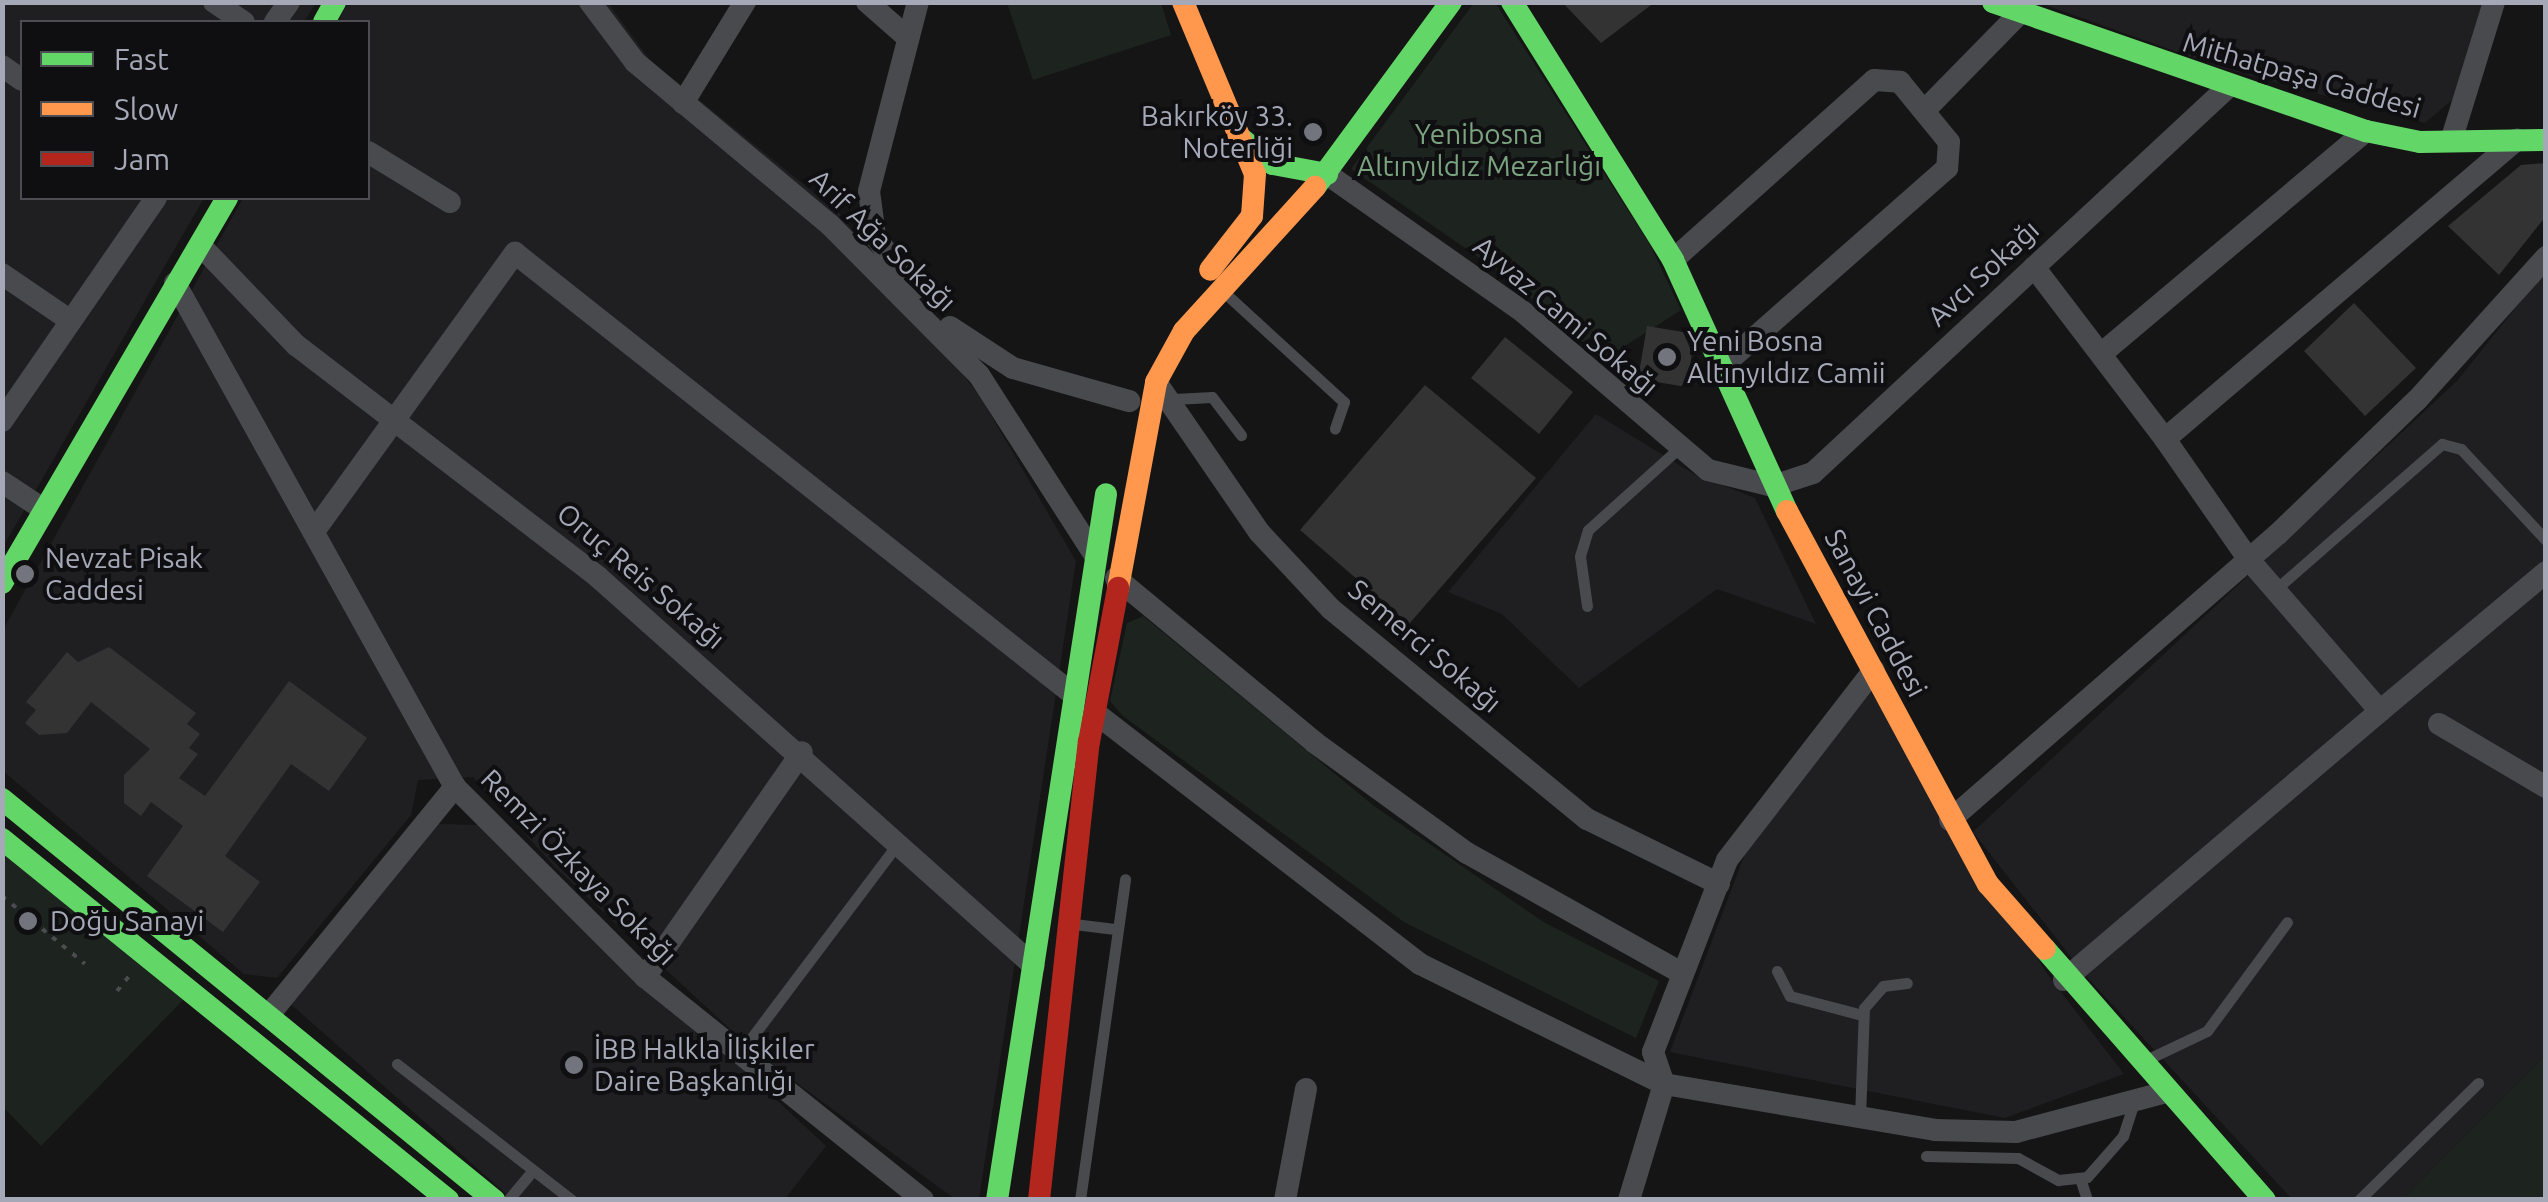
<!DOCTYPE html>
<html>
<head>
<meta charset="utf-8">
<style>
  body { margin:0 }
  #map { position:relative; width:2548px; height:1202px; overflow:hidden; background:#151515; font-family:Ubuntu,sans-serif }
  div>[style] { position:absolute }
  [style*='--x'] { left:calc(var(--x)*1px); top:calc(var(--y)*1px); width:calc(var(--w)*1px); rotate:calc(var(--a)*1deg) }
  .built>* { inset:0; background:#1f1f21 }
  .green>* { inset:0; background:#1d241f }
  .building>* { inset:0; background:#333334 }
  .path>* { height:4px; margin-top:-2px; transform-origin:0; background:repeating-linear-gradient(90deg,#4b4b50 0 5px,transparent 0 13px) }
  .lane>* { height:11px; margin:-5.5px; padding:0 5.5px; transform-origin:5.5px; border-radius:5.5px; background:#494a4e }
  .street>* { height:22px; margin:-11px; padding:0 11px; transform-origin:11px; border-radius:11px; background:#494a4e }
  .fast>* { height:22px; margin:-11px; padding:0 11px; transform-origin:11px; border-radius:11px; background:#63d668 }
  .slow>* { height:22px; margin:-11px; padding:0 11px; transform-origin:11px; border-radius:11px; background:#ff974d }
  .jam>* { height:22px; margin:-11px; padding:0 11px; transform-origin:11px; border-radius:11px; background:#b3261e }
  .dots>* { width:28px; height:28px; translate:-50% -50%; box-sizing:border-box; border:5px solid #0f0f11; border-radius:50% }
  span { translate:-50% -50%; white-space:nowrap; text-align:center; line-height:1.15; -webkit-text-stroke:8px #0f0f11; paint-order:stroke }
  .street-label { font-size:28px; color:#a5a9b7 }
  .poi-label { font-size:28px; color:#a5a9b7 }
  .right { translate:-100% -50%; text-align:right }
  .left { translate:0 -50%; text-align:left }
  .park-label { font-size:28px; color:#7ba380 }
  .frame { position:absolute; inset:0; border:5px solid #a5a9b7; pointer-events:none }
  .legend { position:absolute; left:20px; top:20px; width:350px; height:180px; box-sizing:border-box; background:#0f0f11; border:2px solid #4b4d53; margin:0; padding:12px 18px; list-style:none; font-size:30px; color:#a5a9b7 }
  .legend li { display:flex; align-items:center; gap:20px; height:50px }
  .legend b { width:50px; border:2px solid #4b4d53 }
</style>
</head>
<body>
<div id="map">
  <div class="built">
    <i style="clip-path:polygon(3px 3px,316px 3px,304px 22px,22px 22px,22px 198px,204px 198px,3px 547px)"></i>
    <i style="clip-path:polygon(348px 3px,608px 3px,650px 60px,839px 213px,981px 398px,1076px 561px,979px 1199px,955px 1199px,756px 1053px,556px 868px,473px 777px,418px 780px,411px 815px,277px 978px,244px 974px,3px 771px,3px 630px,243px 198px,368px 198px,368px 22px,338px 22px)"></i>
    <i style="clip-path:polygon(2040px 3px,2487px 3px,2458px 95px,2425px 123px,2219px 67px)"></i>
    <i style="clip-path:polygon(2545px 271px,2545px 1055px,2403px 1199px,2292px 1199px,2085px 975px,1973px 832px,2457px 381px)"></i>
    <i style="clip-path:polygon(1596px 414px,1694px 474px,1755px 498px,1816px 624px,1717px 589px,1579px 688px,1502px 614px,1448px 592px)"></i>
    <i style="clip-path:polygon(1871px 692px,2048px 975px,2124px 1074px,2005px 1118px,1670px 1052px,1749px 843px)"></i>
    <i style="clip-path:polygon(437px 824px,480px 825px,826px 1146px,785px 1199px,512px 1199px,286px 1000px)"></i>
  </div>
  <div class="green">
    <i style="clip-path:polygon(1007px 3px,1161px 3px,1171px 35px,1033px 80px)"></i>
    <i style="clip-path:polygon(1473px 4px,1496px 4px,1650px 245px,1681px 310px,1603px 360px,1507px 277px,1351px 169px)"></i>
    <i style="clip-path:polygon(1143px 616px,1374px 806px,1545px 923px,1659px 981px,1636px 1038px,1404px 922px,1123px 716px,1110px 701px,1127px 623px)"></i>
    <i style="clip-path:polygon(2px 849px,184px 999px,41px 1146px,3px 1107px)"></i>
    <i style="clip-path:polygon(2545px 1055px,2545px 1199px,2403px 1199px)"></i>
  </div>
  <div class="building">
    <i style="clip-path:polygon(1562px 2px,1655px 2px,1601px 43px)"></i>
    <i style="clip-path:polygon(2546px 163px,2546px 216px,2499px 275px,2448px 226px,2521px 165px)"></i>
    <i style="clip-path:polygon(2354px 303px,2416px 368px,2365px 416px,2304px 351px)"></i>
    <i style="clip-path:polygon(1647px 326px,1683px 332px,1692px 353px,1687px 387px,1638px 379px)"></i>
    <i style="clip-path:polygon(1505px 337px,1573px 392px,1539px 434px,1471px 378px)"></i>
    <i style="clip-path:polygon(1425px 385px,1536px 478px,1409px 624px,1300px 530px)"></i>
    <i style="clip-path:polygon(109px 647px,196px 713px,187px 724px,200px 734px,189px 748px,198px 754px,179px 778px,205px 796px,289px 681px,367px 738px,329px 791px,291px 764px,225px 856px,260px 882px,223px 932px,147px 876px,183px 826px,151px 802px,141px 816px,124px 803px,124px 775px,150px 749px,91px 702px,67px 733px,39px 735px,25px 723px,36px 710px,26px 702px,67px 652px,78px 662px)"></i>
  </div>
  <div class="path">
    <i style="--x:2;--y:896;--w:107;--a:39.3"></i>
    <i style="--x:117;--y:991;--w:21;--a:-51"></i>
  </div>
  <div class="lane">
    <i style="--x:1226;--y:294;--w:160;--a:42.5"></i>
    <i style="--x:1344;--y:402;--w:28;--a:109"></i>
    <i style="--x:1174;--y:399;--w:38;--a:-3"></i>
    <i style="--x:1212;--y:397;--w:48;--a:52.7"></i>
    <i style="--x:2275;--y:590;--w:222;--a:-41.2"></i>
    <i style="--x:2442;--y:444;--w:20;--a:15"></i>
    <i style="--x:2461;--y:449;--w:125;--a:47"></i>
    <i style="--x:1587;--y:606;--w:50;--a:-98"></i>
    <i style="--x:1580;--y:556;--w:27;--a:-73"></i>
    <i style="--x:1588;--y:530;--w:121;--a:-42"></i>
    <i style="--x:1074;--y:924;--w:41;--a:7"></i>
    <i style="--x:1777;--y:971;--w:28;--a:63"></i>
    <i style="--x:1790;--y:996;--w:74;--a:14.8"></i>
    <i style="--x:740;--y:1053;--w:261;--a:-53"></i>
    <i style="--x:2148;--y:1059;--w:65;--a:-25.4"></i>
    <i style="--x:2207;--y:1031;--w:135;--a:-53.7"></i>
    <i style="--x:397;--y:1064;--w:222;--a:37.9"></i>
    <i style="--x:1860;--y:1117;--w:109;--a:-87.9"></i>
    <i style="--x:1864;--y:1008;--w:29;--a:-49"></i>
    <i style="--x:1883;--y:986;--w:24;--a:-7"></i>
    <i style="--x:1926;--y:1156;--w:92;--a:1.2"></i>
    <i style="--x:2018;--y:1158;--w:46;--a:28.8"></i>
    <i style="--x:2058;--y:1180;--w:29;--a:-6"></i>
    <i style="--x:2087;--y:1177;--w:55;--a:-48.7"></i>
    <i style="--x:2123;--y:1136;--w:38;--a:-72"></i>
    <i style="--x:2080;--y:1178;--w:23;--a:72"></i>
    <i style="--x:508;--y:1200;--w:38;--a:-50"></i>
    <i style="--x:1080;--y:1200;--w:324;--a:-82"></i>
    <i style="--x:2359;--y:1200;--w:167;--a:-44.5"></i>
  </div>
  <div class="street">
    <i style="--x:214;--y:2;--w:36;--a:34"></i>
    <i style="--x:590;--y:2;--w:75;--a:53.1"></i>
    <i style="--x:635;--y:62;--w:254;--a:39.9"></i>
    <i style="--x:830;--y:225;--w:211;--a:45.2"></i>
    <i style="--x:979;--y:375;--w:215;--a:57.3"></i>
    <i style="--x:867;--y:2;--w:55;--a:41.3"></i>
    <i style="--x:275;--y:22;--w:24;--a:-55"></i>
    <i style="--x:2;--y:66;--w:24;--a:35"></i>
    <i style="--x:683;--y:103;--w:119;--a:-58.5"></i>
    <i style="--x:1924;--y:111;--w:137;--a:-45.6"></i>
    <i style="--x:2451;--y:141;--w:145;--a:-72.8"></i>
    <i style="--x:368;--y:152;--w:96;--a:31.4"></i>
    <i style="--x:1327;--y:174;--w:240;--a:35.1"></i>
    <i style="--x:1523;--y:312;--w:243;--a:40.5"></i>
    <i style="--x:1708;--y:470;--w:67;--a:13.8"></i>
    <i style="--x:1773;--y:486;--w:42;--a:-18"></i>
    <i style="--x:1813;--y:473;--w:564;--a:-42.92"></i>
    <i style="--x:200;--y:245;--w:139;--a:46.2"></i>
    <i style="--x:296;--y:345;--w:381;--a:37.5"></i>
    <i style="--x:598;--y:577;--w:584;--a:41.74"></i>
    <i style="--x:1673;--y:260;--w:270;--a:-41.8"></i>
    <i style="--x:1874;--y:80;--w:26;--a:4"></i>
    <i style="--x:1900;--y:82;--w:77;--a:50.8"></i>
    <i style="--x:1949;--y:142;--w:26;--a:94"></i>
    <i style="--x:1947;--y:168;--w:307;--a:138.6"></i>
    <i style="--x:2034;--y:267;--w:216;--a:52.7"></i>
    <i style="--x:2165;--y:439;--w:462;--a:-40.4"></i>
    <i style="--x:2;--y:274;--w:83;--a:34.3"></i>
    <i style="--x:175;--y:283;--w:577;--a:60.95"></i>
    <i style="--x:455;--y:787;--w:269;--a:45"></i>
    <i style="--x:645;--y:977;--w:356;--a:38.7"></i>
    <i style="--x:913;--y:290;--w:66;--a:-125.1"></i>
    <i style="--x:875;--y:236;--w:45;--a:-97.6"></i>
    <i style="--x:869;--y:191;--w:195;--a:-75.5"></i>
    <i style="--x:950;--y:327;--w:75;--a:33.1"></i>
    <i style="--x:1013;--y:368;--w:121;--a:15.9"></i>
    <i style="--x:2101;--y:354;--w:346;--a:-40.1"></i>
    <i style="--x:1156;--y:382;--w:182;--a:55.5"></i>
    <i style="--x:1259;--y:532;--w:105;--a:46.9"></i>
    <i style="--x:1331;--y:609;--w:331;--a:39.4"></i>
    <i style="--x:1587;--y:819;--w:147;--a:26.2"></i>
    <i style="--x:2;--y:421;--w:271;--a:-55.4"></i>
    <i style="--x:2;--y:482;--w:49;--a:33.4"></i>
    <i style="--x:315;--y:530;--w:342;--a:-54.2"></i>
    <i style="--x:515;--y:253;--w:708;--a:38.34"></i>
    <i style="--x:1116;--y:578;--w:257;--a:39.6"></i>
    <i style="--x:1314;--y:742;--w:189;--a:36"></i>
    <i style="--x:1467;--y:853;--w:244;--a:29.2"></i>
    <i style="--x:2380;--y:711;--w:217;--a:-39.9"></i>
    <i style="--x:1094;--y:712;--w:412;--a:37.7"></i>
    <i style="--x:1420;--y:964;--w:272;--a:26.2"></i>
    <i style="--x:1664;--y:1084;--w:275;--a:9.6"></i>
    <i style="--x:1935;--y:1130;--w:81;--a:1.4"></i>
    <i style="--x:2016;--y:1132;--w:155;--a:-14.9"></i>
    <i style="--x:2439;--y:724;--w:124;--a:30.5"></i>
    <i style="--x:1950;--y:820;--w:435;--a:-41.1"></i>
    <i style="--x:2278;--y:534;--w:193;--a:-44"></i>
    <i style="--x:2417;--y:400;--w:193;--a:-47.9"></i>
    <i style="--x:645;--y:977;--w:274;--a:-55.1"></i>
    <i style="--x:2064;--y:980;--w:415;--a:-40.4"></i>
    <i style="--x:2380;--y:711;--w:200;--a:-130.9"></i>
    <i style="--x:2249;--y:560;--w:147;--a:-124.8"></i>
    <i style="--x:268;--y:1016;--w:296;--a:-50.8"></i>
    <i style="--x:1285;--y:1200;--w:113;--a:-79.3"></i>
    <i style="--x:1629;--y:1200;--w:121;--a:-73.2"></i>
    <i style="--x:1664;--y:1084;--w:34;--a:-109"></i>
    <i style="--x:1653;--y:1052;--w:206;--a:-68.9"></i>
    <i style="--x:1727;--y:860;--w:240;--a:-52.3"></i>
  </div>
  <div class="fast">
    <i style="--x:1512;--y:2;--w:304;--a:58"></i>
    <i style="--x:1673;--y:260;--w:276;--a:65.6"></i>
    <i style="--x:1993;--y:2;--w:395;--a:19.1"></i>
    <i style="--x:2366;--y:131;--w:55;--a:11.5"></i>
    <i style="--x:2420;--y:142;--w:126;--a:-0.9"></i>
    <i style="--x:324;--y:22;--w:23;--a:-61"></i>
    <i style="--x:1243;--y:140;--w:38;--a:39"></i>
    <i style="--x:1273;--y:164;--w:55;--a:10.5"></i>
    <i style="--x:1315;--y:187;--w:230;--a:-53.7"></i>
    <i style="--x:2;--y:583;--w:446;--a:-59.7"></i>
    <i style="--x:2;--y:799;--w:635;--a:39.18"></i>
    <i style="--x:2;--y:839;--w:574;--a:38.99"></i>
    <i style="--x:2045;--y:949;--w:334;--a:48.8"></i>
    <i style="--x:997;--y:1200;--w:714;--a:-81.22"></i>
  </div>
  <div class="slow">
    <i style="--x:1183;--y:2;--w:186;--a:67.3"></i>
    <i style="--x:1255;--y:174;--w:42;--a:94.1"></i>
    <i style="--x:1252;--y:216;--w:68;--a:127.9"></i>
    <i style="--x:1787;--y:511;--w:424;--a:61.7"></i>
    <i style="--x:1988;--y:884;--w:86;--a:48.8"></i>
    <i style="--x:1118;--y:588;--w:209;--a:-79.5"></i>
    <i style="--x:1156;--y:382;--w:58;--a:-61.2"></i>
    <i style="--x:1184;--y:331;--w:195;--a:-47.7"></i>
  </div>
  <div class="jam">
    <i style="--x:1039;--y:1200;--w:461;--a:-83.8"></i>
    <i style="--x:1089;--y:742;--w:157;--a:-79.3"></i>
  </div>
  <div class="dots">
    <i style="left:1313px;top:132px;background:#73757e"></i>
    <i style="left:1667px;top:357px;background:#73757e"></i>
    <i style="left:25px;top:574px;background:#73757e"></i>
    <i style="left:28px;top:921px;background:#73757e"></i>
    <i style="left:574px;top:1065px;background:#73757e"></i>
  </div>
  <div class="street-label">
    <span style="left:2302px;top:75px;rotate:16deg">Mithatpaşa Caddesi</span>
    <span style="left:883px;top:240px;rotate:44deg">Arif Ağa Sokağı</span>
    <span style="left:1983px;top:273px;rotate:-43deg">Avcı Sokağı</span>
    <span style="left:1566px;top:316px;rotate:40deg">Ayvaz Cami Sokağı</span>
    <span style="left:641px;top:576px;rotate:40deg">Oruç Reis Sokağı</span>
    <span style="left:1876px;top:613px;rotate:62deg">Sanayi Caddesi</span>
    <span style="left:1425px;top:646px;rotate:40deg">Semerci Sokağı</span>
    <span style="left:579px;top:867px;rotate:45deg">Remzi Özkaya Sokağı</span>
  </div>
  <div class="poi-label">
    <span class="right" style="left:1293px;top:132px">Bakırköy 33.<br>Noterliği</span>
    <span class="left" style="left:1687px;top:357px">Yeni Bosna<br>Altınyıldız Camii</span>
    <span class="left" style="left:45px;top:574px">Nevzat Pisak<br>Caddesi</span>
    <span class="left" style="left:50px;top:921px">Doğu Sanayi</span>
    <span class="left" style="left:594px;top:1065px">İBB Halkla İlişkiler<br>Daire Başkanlığı</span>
  </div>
  <div class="park-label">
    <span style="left:1479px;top:150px">Yenibosna<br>Altınyıldız Mezarlığı</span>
  </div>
  <div class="frame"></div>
  <ul class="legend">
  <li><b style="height:12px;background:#63d668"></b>Fast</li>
  <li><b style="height:12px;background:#ff974d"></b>Slow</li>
  <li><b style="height:12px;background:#b3261e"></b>Jam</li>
  </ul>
</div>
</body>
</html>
